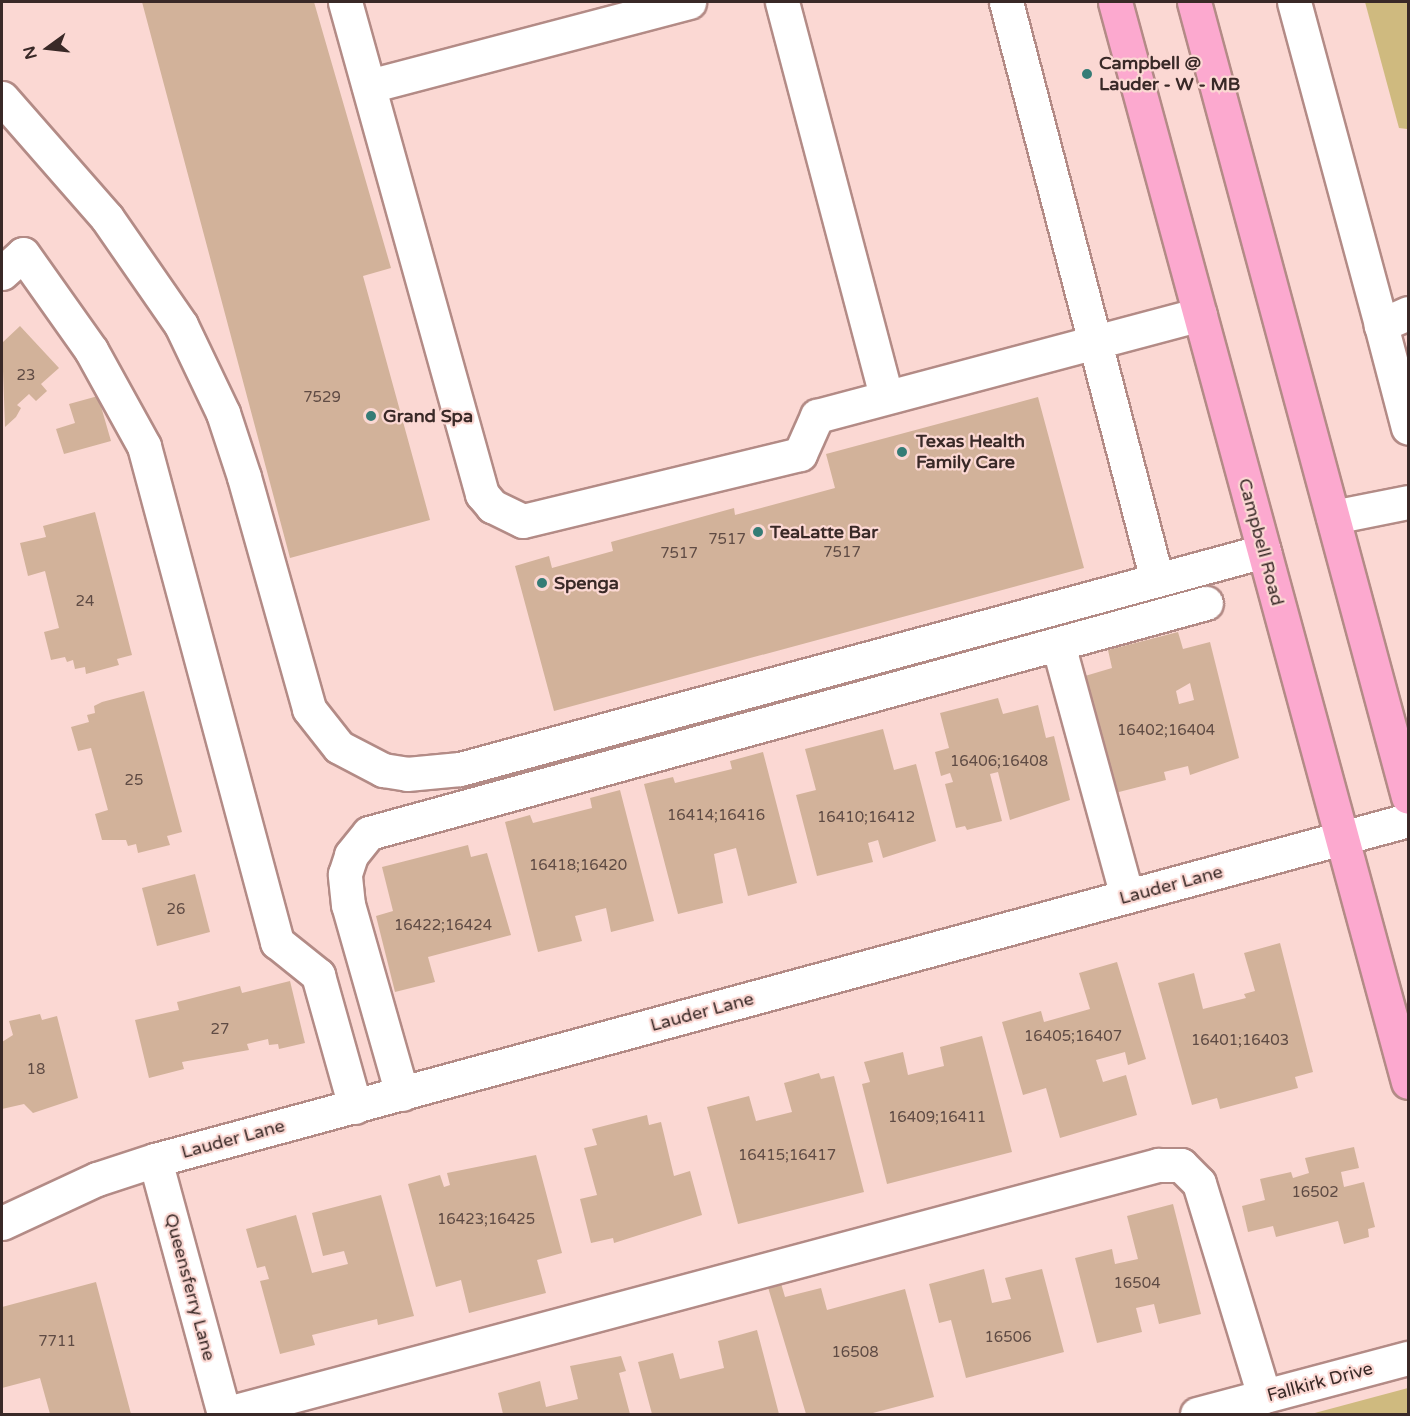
<!DOCTYPE html>
<html>
<head>
<meta charset="utf-8">
<style>
  body { margin:0 }
  #map { position:relative; width:1410px; height:1416px; overflow:hidden; background:#fbd8d3; font-family:"Varela Round",sans-serif }
  div>[style] { position:absolute }
  [style*='--x'] { left:calc(var(--x)*1px); top:calc(var(--y)*1px); width:calc(var(--w)*1px); rotate:calc(var(--a)*1deg) }
  .green>* { inset:0; background:#cfba7f }
  .building>* { inset:0; background:#d2b29a }
  .roads { filter:drop-shadow(2px 0 #b38b86) drop-shadow(-2px 0 #b38b86) drop-shadow(0 2px #b38b86) drop-shadow(0 -2px #b38b86) }
  .minor>* { height:33px; margin:-16.5px; padding:0 16.5px; transform-origin:16.5px; border-radius:16.5px; background:#fff }
  .major>* { height:33px; margin:-16.5px; padding:0 16.5px; transform-origin:16.5px; border-radius:16.5px; background:#fca9cf }
  .dots>* { width:16px; height:16px; translate:-50% -50%; box-sizing:border-box; border:3px solid #fbd8d3; border-radius:50% }
  span { translate:-50% -50%; white-space:nowrap; text-align:center; line-height:1.15; -webkit-text-stroke:4.5px #fbd8d3; paint-order:stroke }
  .number-label { font-size:15px; color:#5f4b44 }
  .number-label span { -webkit-text-stroke-width:0 }
  .poi-label { font-size:18px; color:#392927; font-weight:700 }
  .left { translate:0 -50%; text-align:left }
  .street-label { font-size:18px; color:#392927 }
  .frame { position:absolute; inset:0; border:3px solid #392927; pointer-events:none }
  .north { position:absolute; left:18px; top:18px; width:60px; height:60px; -webkit-text-stroke:4px #fbd8d3; paint-order:stroke; rotate:255deg; font-size:16px; font-weight:700; line-height:24px; text-align:center; color:#392927 }
  .north::after { content:''; display:block; margin:auto; width:21px; height:27px; background:#392927; clip-path:polygon(50% 0,100% 100%,50% 72%,0 100%) }
</style>
</head>
<body>
<div id="map">
  <div class="green">
    <i style="clip-path:polygon(1365px 2px,1408px 2px,1407px 129px,1399px 128px)"></i>
    <i style="clip-path:polygon(1408px 1388px,1408px 1414px,1311px 1414px)"></i>
  </div>
  <div class="building">
    <i style="clip-path:polygon(142px 2px,314px 2px,391px 268px,363px 276px,430px 520px,290px 558px)"></i>
    <i style="clip-path:polygon(20px 326px,59px 368px,41px 384px,47px 391px,36px 401px,29px 394px,17px 405px,21px 408px,16px 417px,5px 427px,2px 343px)"></i>
    <i style="clip-path:polygon(98px 396px,111px 441px,64px 454px,56px 429px,75px 423px,69px 404px)"></i>
    <i style="clip-path:polygon(1038px 397px,1084px 568px,554px 711px,515px 566px,549px 556px,552px 568px,613px 551px,611px 542px,734px 508px,735px 515px,835px 488px,826px 454px)"></i>
    <i style="clip-path:polygon(95px 512px,132px 655px,117px 659px,119px 665px,86px 674px,85px 667px,75px 669px,73px 660px,67px 662px,65px 657px,51px 660px,44px 632px,59px 628px,45px 571px,28px 576px,20px 543px,46px 537px,43px 526px)"></i>
    <i style="clip-path:polygon(evenodd,1178px 632px,1183px 649px,1210px 642px,1239px 758px,1190px 775px,1188px 766px,1164px 772px,1166px 780px,1115px 793px,1085px 676px,1112px 668px,1108px 650px,1178px 632px,1190px 683px,1194px 700px,1179px 704px,1176px 691px,1190px 683px)"></i>
    <i style="clip-path:polygon(144px 691px,182px 832px,167px 836px,170px 845px,138px 853px,136px 844px,128px 846px,126px 840px,102px 840px,95px 814px,108px 810px,91px 748px,78px 751px,71px 727px,89px 722px,87px 715px,95px 713px,94px 706px,102px 702px)"></i>
    <i style="clip-path:polygon(998px 698px,1003px 714px,1038px 705px,1046px 738px,1054px 736px,1070px 800px,1010px 820px,998px 772px,990px 774px,1002px 821px,967px 830px,965px 826px,956px 828px,945px 784px,953px 782px,950px 773px,941px 776px,935px 752px,949px 748px,940px 713px)"></i>
    <i style="clip-path:polygon(883px 729px,894px 770px,916px 764px,936px 841px,883px 858px,878px 840px,868px 843px,873px 862px,817px 876px,796px 795px,816px 790px,805px 749px)"></i>
    <i style="clip-path:polygon(763px 752px,797px 883px,748px 896px,736px 848px,714px 854px,723px 903px,678px 914px,644px 784px,673px 777px,675px 783px,732px 769px,730px 761px)"></i>
    <i style="clip-path:polygon(620px 790px,654px 921px,611px 932px,606px 908px,575px 916px,582px 941px,538px 952px,505px 822px,530px 815px,533px 823px,592px 808px,590px 798px)"></i>
    <i style="clip-path:polygon(468px 845px,471px 857px,487px 853px,511px 935px,428px 957px,435px 982px,395px 992px,376px 916px,393px 911px,382px 867px)"></i>
    <i style="clip-path:polygon(195px 874px,210px 932px,157px 946px,142px 888px)"></i>
    <i style="clip-path:polygon(1280px 943px,1313px 1072px,1295px 1077px,1298px 1088px,1220px 1109px,1217px 1098px,1192px 1105px,1158px 983px,1194px 973px,1203px 1009px,1246px 998px,1244px 994px,1255px 991px,1244px 953px)"></i>
    <i style="clip-path:polygon(1117px 962px,1146px 1059px,1128px 1065px,1125px 1052px,1096px 1060px,1103px 1082px,1126px 1075px,1137px 1115px,1060px 1138px,1046px 1088px,1023px 1095px,1002px 1022px,1041px 1011px,1044px 1022px,1090px 1009px,1079px 973px)"></i>
    <i style="clip-path:polygon(290px 981px,305px 1043px,279px 1049px,278px 1044px,269px 1045px,268px 1039px,247px 1044px,249px 1050px,182px 1062px,184px 1069px,149px 1078px,135px 1020px,179px 1010px,177px 1002px,240px 986px,242px 993px)"></i>
    <i style="clip-path:polygon(40px 1014px,42px 1020px,57px 1016px,78px 1098px,33px 1113px,24px 1104px,2px 1109px,2px 1042px,13px 1035px,9px 1021px)"></i>
    <i style="clip-path:polygon(982px 1036px,1012px 1152px,887px 1184px,862px 1084px,870px 1082px,864px 1062px,903px 1052px,908px 1075px,944px 1066px,940px 1047px)"></i>
    <i style="clip-path:polygon(819px 1073px,821px 1079px,834px 1076px,864px 1192px,738px 1224px,707px 1107px,749px 1096px,756px 1121px,792px 1112px,784px 1083px)"></i>
    <i style="clip-path:polygon(647px 1115px,649px 1125px,661px 1122px,674px 1176px,690px 1171px,702px 1215px,614px 1243px,613px 1238px,591px 1243px,580px 1199px,597px 1195px,584px 1148px,597px 1145px,592px 1129px)"></i>
    <i style="clip-path:polygon(1354px 1147px,1359px 1168px,1341px 1172px,1344px 1187px,1364px 1182px,1375px 1227px,1368px 1229px,1369px 1237px,1344px 1244px,1338px 1221px,1276px 1237px,1273px 1226px,1248px 1232px,1242px 1206px,1265px 1200px,1260px 1179px,1291px 1172px,1293px 1178px,1309px 1173px,1305px 1158px)"></i>
    <i style="clip-path:polygon(536px 1155px,562px 1253px,537px 1260px,546px 1293px,469px 1313px,461px 1280px,436px 1287px,408px 1184px,440px 1175px,444px 1187px,450px 1185px,447px 1173px)"></i>
    <i style="clip-path:polygon(381px 1195px,414px 1316px,378px 1325px,377px 1319px,312px 1335px,315px 1345px,280px 1354px,260px 1281px,269px 1279px,265px 1266px,257px 1268px,246px 1229px,296px 1215px,312px 1273px,348px 1264px,344px 1251px,323px 1256px,312px 1213px)"></i>
    <i style="clip-path:polygon(1173px 1204px,1201px 1314px,1159px 1324px,1154px 1304px,1136px 1308px,1142px 1332px,1097px 1343px,1075px 1258px,1112px 1249px,1115px 1264px,1138px 1259px,1127px 1216px)"></i>
    <i style="clip-path:polygon(984px 1269px,992px 1303px,1011px 1299px,1005px 1278px,1042px 1269px,1064px 1352px,966px 1378px,951px 1320px,939px 1323px,929px 1284px)"></i>
    <i style="clip-path:polygon(780px 1280px,785px 1297px,821px 1288px,827px 1310px,905px 1289px,934px 1397px,869px 1414px,806px 1414px,767px 1284px)"></i>
    <i style="clip-path:polygon(96px 1282px,131px 1414px,50px 1414px,40px 1378px,2px 1388px,2px 1307px)"></i>
    <i style="clip-path:polygon(757px 1330px,779px 1414px,652px 1414px,638px 1362px,673px 1353px,680px 1379px,724px 1368px,718px 1341px)"></i>
    <i style="clip-path:polygon(621px 1356px,626px 1371px,619px 1373px,630px 1414px,503px 1414px,498px 1393px,540px 1381px,546px 1407px,578px 1399px,570px 1366px)"></i>
  </div>
  <div class="roads">
    <div class="minor">
      <i style="--x:345;--y:2;--w:511;--a:74.44"></i>
      <i style="--x:482;--y:494;--w:16;--a:50"></i>
      <i style="--x:492;--y:506;--w:34;--a:26"></i>
      <i style="--x:523;--y:521;--w:285;--a:-13.6"></i>
      <i style="--x:800;--y:454;--w:42;--a:-65.9"></i>
      <i style="--x:817;--y:416;--w:396;--a:-14.9"></i>
      <i style="--x:782;--y:2;--w:407;--a:75.2"></i>
      <i style="--x:1006;--y:2;--w:597;--a:75.36"></i>
      <i style="--x:1294;--y:2;--w:335;--a:74.9"></i>
      <i style="--x:369;--y:86;--w:331;--a:-14.7"></i>
      <i style="--x:2;--y:98;--w:159;--a:48.8"></i>
      <i style="--x:107;--y:218;--w:130;--a:55.3"></i>
      <i style="--x:181;--y:325;--w:98;--a:64.5"></i>
      <i style="--x:223;--y:413;--w:67;--a:71.8"></i>
      <i style="--x:244;--y:477;--w:241;--a:74.3"></i>
      <i style="--x:309;--y:709;--w:48;--a:51.7"></i>
      <i style="--x:339;--y:747;--w:50;--a:27.6"></i>
      <i style="--x:383;--y:770;--w:24;--a:9"></i>
      <i style="--x:407;--y:774;--w:53;--a:-5.4"></i>
      <i style="--x:460;--y:769;--w:833;--a:-15.17"></i>
      <i style="--x:2;--y:273;--w:28;--a:-42"></i>
      <i style="--x:23;--y:254;--w:118;--a:54.7"></i>
      <i style="--x:91;--y:350;--w:110;--a:61.1"></i>
      <i style="--x:144;--y:446;--w:514;--a:74.99"></i>
      <i style="--x:277;--y:942;--w:53;--a:38.8"></i>
      <i style="--x:318;--y:975;--w:137;--a:74.3"></i>
      <i style="--x:1408;--y:313;--w:30;--a:156"></i>
      <i style="--x:1381;--y:325;--w:106;--a:75.3"></i>
      <i style="--x:1333;--y:517;--w:76;--a:-11.3"></i>
      <i style="--x:1058;--y:644;--w:261;--a:74.7"></i>
      <i style="--x:402;--y:1094;--w:197;--a:-105.9"></i>
      <i style="--x:348;--y:905;--w:31;--a:-96"></i>
      <i style="--x:345;--y:874;--w:20;--a:-72"></i>
      <i style="--x:351;--y:855;--w:28;--a:-51"></i>
      <i style="--x:369;--y:833;--w:868;--a:-15.37"></i>
      <i style="--x:155;--y:1160;--w:263;--a:74.8"></i>
      <i style="--x:2;--y:1223;--w:105;--a:-24.9"></i>
      <i style="--x:97;--y:1179;--w:61;--a:-18.1"></i>
      <i style="--x:155;--y:1160;--w:1298;--a:-15.18"></i>
      <i style="--x:224;--y:1414;--w:967;--a:-14.93"></i>
      <i style="--x:1158;--y:1165;--w:23;--a:0"></i>
      <i style="--x:1181;--y:1165;--w:25;--a:45"></i>
      <i style="--x:1199;--y:1183;--w:223;--a:73"></i>
      <i style="--x:1197;--y:1414;--w:218;--a:-14.9"></i>
    </div>
    <div class="major">
      <i style="--x:1115;--y:2;--w:1119;--a:74.82"></i>
      <i style="--x:1194;--y:2;--w:823;--a:74.93"></i>
    </div>
  </div>
  <div class="dots">
    <i style="left:1087px;top:74px;background:#357c76"></i>
    <i style="left:371px;top:416px;background:#357c76"></i>
    <i style="left:902px;top:452px;background:#357c76"></i>
    <i style="left:758px;top:532px;background:#357c76"></i>
    <i style="left:542px;top:583px;background:#357c76"></i>
  </div>
  <div class="number-label">
    <span style="left:26px;top:376px">23</span>
    <span style="left:322px;top:398px">7529</span>
    <span style="left:727px;top:540px">7517</span>
    <span style="left:842px;top:553px">7517</span>
    <span style="left:679px;top:554px">7517</span>
    <span style="left:85px;top:602px">24</span>
    <span style="left:1166px;top:731px">16402;16404</span>
    <span style="left:999px;top:762px">16406;16408</span>
    <span style="left:134px;top:781px">25</span>
    <span style="left:716px;top:816px">16414;16416</span>
    <span style="left:866px;top:818px">16410;16412</span>
    <span style="left:578px;top:866px">16418;16420</span>
    <span style="left:176px;top:910px">26</span>
    <span style="left:443px;top:926px">16422;16424</span>
    <span style="left:220px;top:1030px">27</span>
    <span style="left:1073px;top:1037px">16405;16407</span>
    <span style="left:1240px;top:1041px">16401;16403</span>
    <span style="left:36px;top:1070px">18</span>
    <span style="left:937px;top:1118px">16409;16411</span>
    <span style="left:787px;top:1156px">16415;16417</span>
    <span style="left:1315px;top:1193px">16502</span>
    <span style="left:486px;top:1220px">16423;16425</span>
    <span style="left:1137px;top:1284px">16504</span>
    <span style="left:1008px;top:1338px">16506</span>
    <span style="left:57px;top:1342px">7711</span>
    <span style="left:855px;top:1353px">16508</span>
  </div>
  <div class="poi-label">
    <span class="left" style="left:1099px;top:74px">Campbell @<br>Lauder - W - MB</span>
    <span class="left" style="left:383px;top:416px">Grand Spa</span>
    <span class="left" style="left:916px;top:452px">Texas Health<br>Family Care</span>
    <span class="left" style="left:770px;top:532px">TeaLatte Bar</span>
    <span class="left" style="left:554px;top:583px">Spenga</span>
  </div>
  <div class="street-label">
    <span style="left:1261px;top:542px;rotate:75deg">Campbell Road</span>
    <span style="left:1171px;top:885px;rotate:-15deg">Lauder Lane</span>
    <span style="left:702px;top:1012px;rotate:-15deg">Lauder Lane</span>
    <span style="left:233px;top:1139px;rotate:-15deg">Lauder Lane</span>
    <span style="left:190px;top:1287px;rotate:75deg">Queensferry Lane</span>
    <span style="left:1320px;top:1382px;rotate:-15deg">Fallkirk Drive</span>
  </div>
  <div class="frame"></div>
  <div class="north">N</div>
</div>
</body>
</html>
